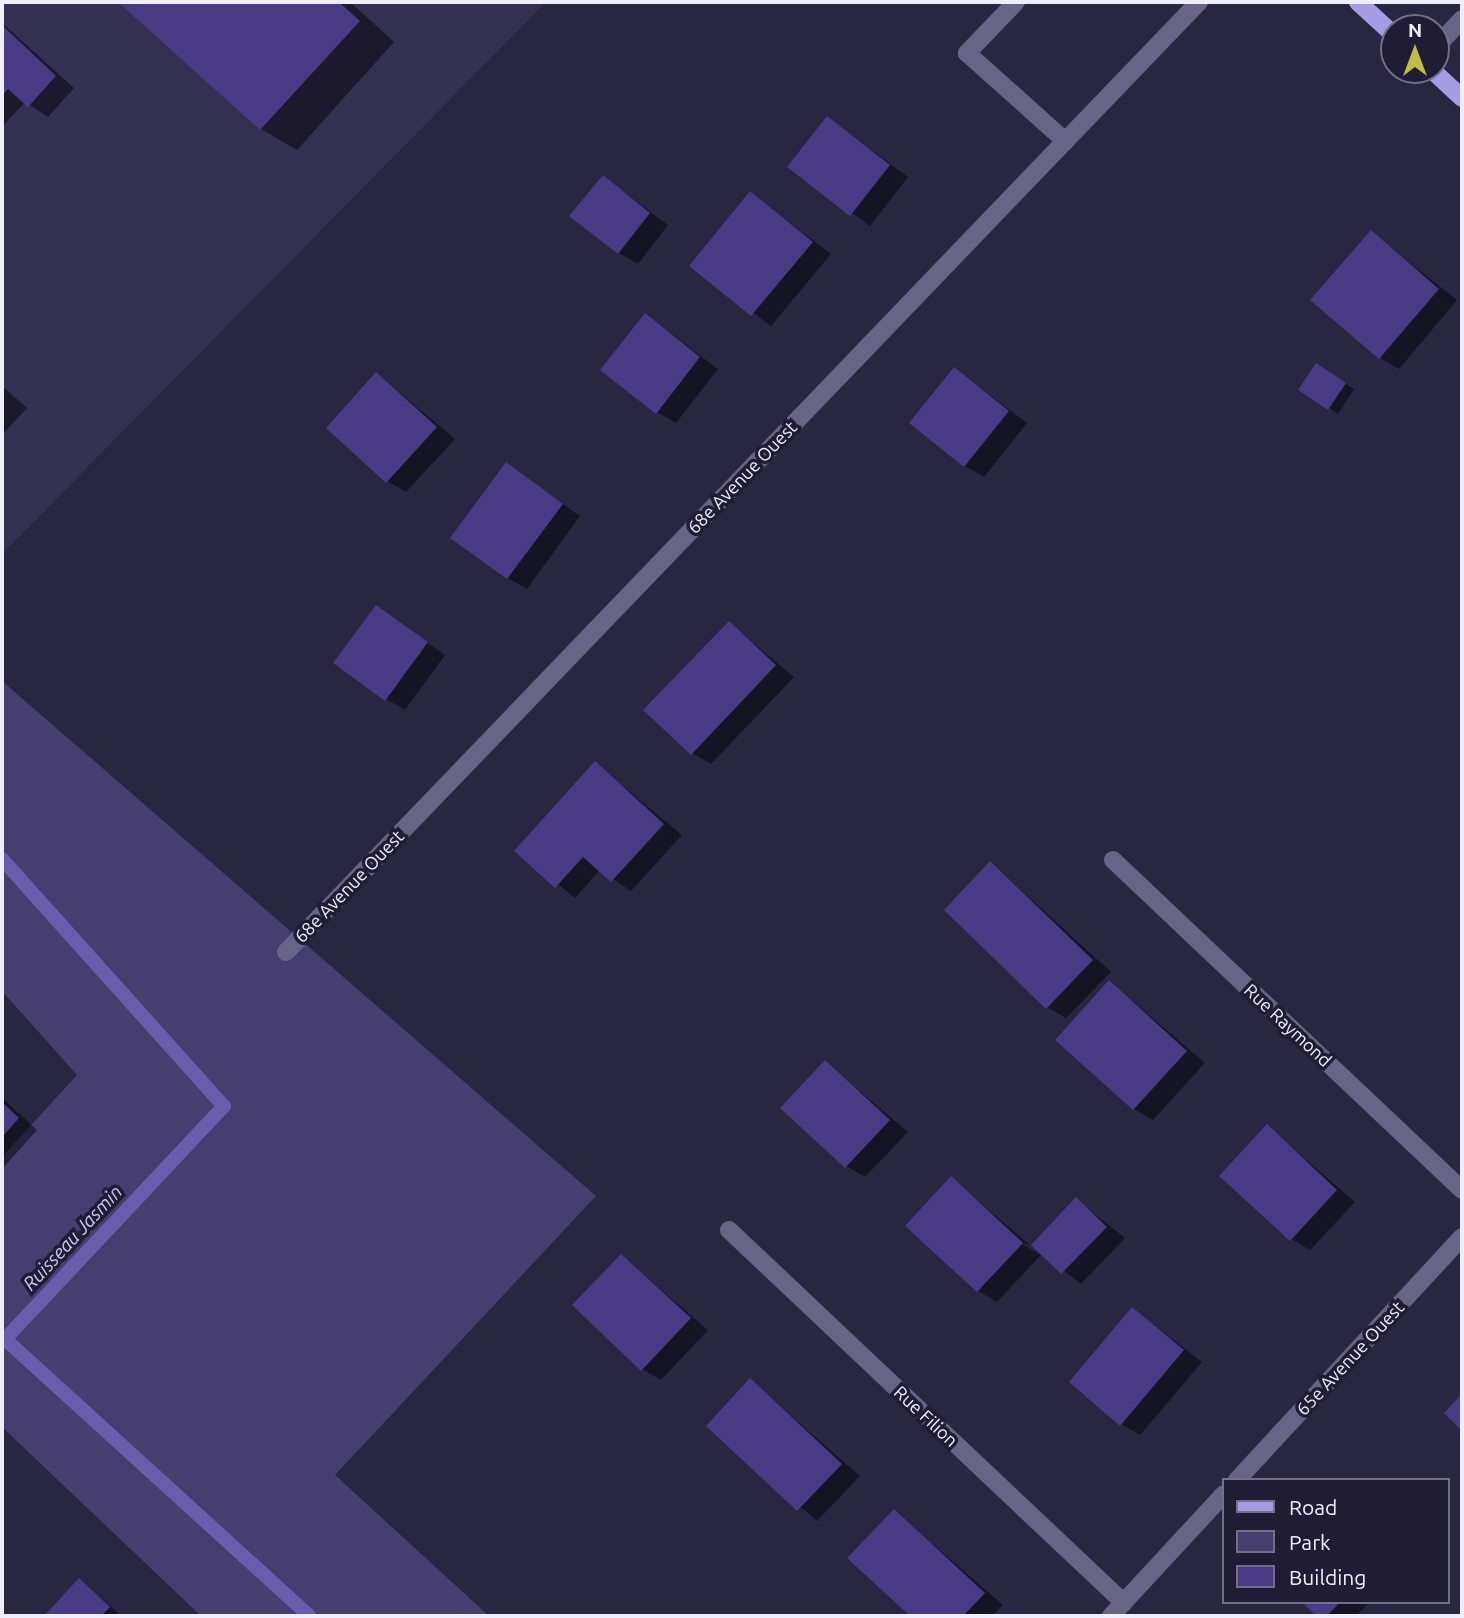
<!DOCTYPE html>
<html>
<head>
<meta charset="utf-8">
<style>
  body { margin:0 }
  #map { position:relative; width:1464px; height:1618px; overflow:hidden; background:#292641; font-family:Ubuntu,sans-serif }
  div>[style] { position:absolute }
  [style*='--x'] { left:calc(var(--x)*1px); top:calc(var(--y)*1px); width:calc(var(--w)*1px); rotate:calc(var(--a)*1deg) }
  .built>* { inset:0; background:#343051 }
  .green>* { inset:0; background:#453e6f }
  .shadow>* { inset:0; background:#0007 }
  .stream>* { height:14px; margin:-7px; padding:0 7px; transform-origin:7px; border-radius:7px; background:#685cab }
  .building>* { inset:0; background:#493a86 }
  .service>* { height:18px; margin:-9px; padding:0 9px; transform-origin:9px; border-radius:9px; background:#676487 }
  .minor>* { height:18px; margin:-9px; padding:0 9px; transform-origin:9px; border-radius:9px; background:#676487 }
  .primary>* { height:18px; margin:-9px; padding:0 9px; transform-origin:9px; border-radius:9px; background:#a49ce5 }
  span { translate:-50% -50%; white-space:nowrap; text-align:center; line-height:1.15; -webkit-text-stroke:7px #201c36; paint-order:stroke }
  .street-label { font-size:18px; color:#efeefd }
  .water-label { font-size:19px; color:#cdcaf6; font-style:italic }
  .frame { position:absolute; inset:0; border:4px solid #efeefd; pointer-events:none }
  .legend { position:absolute; left:1222px; top:1478px; width:228px; height:126px; box-sizing:border-box; background:#201c36; border:2px solid #737086; margin:0; padding:9px 12px; list-style:none; font-size:21px; color:#efeefd }
  .legend li { display:flex; align-items:center; gap:14px; height:35px }
  .legend b { width:35px; border:2px solid #737086 }
  .north { position:absolute; left:1380px; top:14px; width:70px; height:70px; box-sizing:border-box; background:#201c36; border:2px solid #737086; border-radius:50%; rotate:0deg; font-size:19px; font-weight:700; line-height:28px; text-align:center; color:#efeefd }
  .north::after { content:''; display:block; margin:auto; width:24px; height:32px; background:#c0be41; clip-path:polygon(50% 0,100% 100%,50% 72%,0 100%) }
</style>
</head>
<body>
<div id="map">
  <div class="built">
    <i style="clip-path:polygon(2px 2px,546px 2px,2px 554px)"></i>
  </div>
  <div class="green">
    <i style="clip-path:polygon(2px 681px,596px 1196px,335px 1475px,489px 1616px,201px 1616px,2px 1427px,2px 1157px,77px 1075px,2px 991px)"></i>
  </div>
  <div class="shadow">
    <i style="clip-path:polygon(121px 2px,350px 2px,394px 42px,297px 150px,261px 129px)"></i>
    <i style="clip-path:polygon(2px 23px,74px 88px,48px 117px,25px 102px,2px 127px)"></i>
    <i style="clip-path:polygon(828px 118px,908px 177px,870px 226px,790px 167px)"></i>
    <i style="clip-path:polygon(603px 177px,668px 225px,638px 264px,619px 253px)"></i>
    <i style="clip-path:polygon(750px 193px,831px 254px,771px 326px,691px 265px)"></i>
    <i style="clip-path:polygon(1371px 233px,1457px 300px,1399px 369px,1380px 358px)"></i>
    <i style="clip-path:polygon(646px 315px,718px 369px,676px 423px,657px 412px)"></i>
    <i style="clip-path:polygon(955px 369px,1027px 423px,984px 477px,965px 466px)"></i>
    <i style="clip-path:polygon(1325px 371px,1354px 389px,1338px 414px,1329px 408px)"></i>
    <i style="clip-path:polygon(377px 374px,455px 439px,406px 492px,387px 481px)"></i>
    <i style="clip-path:polygon(2px 386px,27px 408px,2px 435px)"></i>
    <i style="clip-path:polygon(507px 465px,580px 516px,527px 589px,508px 578px)"></i>
    <i style="clip-path:polygon(376px 607px,445px 655px,405px 710px,386px 699px)"></i>
    <i style="clip-path:polygon(729px 623px,794px 677px,711px 764px,692px 753px)"></i>
    <i style="clip-path:polygon(596px 764px,682px 835px,631px 891px,600px 870px,575px 898px,517px 850px)"></i>
    <i style="clip-path:polygon(991px 863px,1111px 972px,1066px 1018px,1047px 1007px)"></i>
    <i style="clip-path:polygon(1110px 982px,1205px 1063px,1153px 1120px,1134px 1109px)"></i>
    <i style="clip-path:polygon(825px 1062px,908px 1132px,865px 1177px,846px 1166px)"></i>
    <i style="clip-path:polygon(2px 1098px,37px 1130px,2px 1169px)"></i>
    <i style="clip-path:polygon(1267px 1126px,1355px 1202px,1310px 1250px,1291px 1239px)"></i>
    <i style="clip-path:polygon(951px 1178px,1031px 1246px,1015px 1240px,1041px 1255px,997px 1302px,978px 1291px)"></i>
    <i style="clip-path:polygon(1076px 1199px,1125px 1238px,1081px 1284px,1032px 1246px)"></i>
    <i style="clip-path:polygon(621px 1256px,708px 1330px,661px 1380px,642px 1369px)"></i>
    <i style="clip-path:polygon(1133px 1309px,1202px 1362px,1140px 1435px,1121px 1424px)"></i>
    <i style="clip-path:polygon(750px 1380px,860px 1476px,817px 1521px,708px 1426px)"></i>
    <i style="clip-path:polygon(894px 1511px,1003px 1605px,992px 1616px,913px 1616px,850px 1558px)"></i>
    <i style="clip-path:polygon(80px 1580px,118px 1613px,115px 1616px,46px 1616px)"></i>
    <i style="clip-path:polygon(1304px 1602px,1370px 1602px,1356px 1616px,1319px 1616px)"></i>
  </div>
  <div class="stream">
    <i style="--x:2;--y:859;--w:332;--a:48.1"></i>
    <i style="--x:224;--y:1106;--w:320;--a:133.2"></i>
    <i style="--x:5;--y:1339;--w:411;--a:42.3"></i>
  </div>
  <div class="building">
    <i style="clip-path:polygon(118px 2px,339px 2px,360px 21px,260px 130px)"></i>
    <i style="clip-path:polygon(2px 25px,56px 76px,28px 107px,8px 89px,2px 96px)"></i>
    <i style="clip-path:polygon(827px 116px,890px 165px,850px 216px,787px 167px)"></i>
    <i style="clip-path:polygon(603px 175px,650px 213px,618px 254px,569px 216px)"></i>
    <i style="clip-path:polygon(750px 191px,813px 242px,751px 316px,689px 266px)"></i>
    <i style="clip-path:polygon(1371px 230px,1439px 289px,1379px 359px,1310px 300px)"></i>
    <i style="clip-path:polygon(645px 313px,700px 357px,656px 414px,600px 370px)"></i>
    <i style="clip-path:polygon(1316px 363px,1346px 383px,1328px 410px,1298px 390px)"></i>
    <i style="clip-path:polygon(954px 367px,1009px 411px,964px 467px,909px 423px)"></i>
    <i style="clip-path:polygon(376px 372px,437px 427px,386px 483px,326px 428px)"></i>
    <i style="clip-path:polygon(506px 462px,563px 504px,507px 579px,450px 538px)"></i>
    <i style="clip-path:polygon(376px 605px,428px 642px,385px 701px,333px 663px)"></i>
    <i style="clip-path:polygon(729px 621px,776px 665px,691px 755px,643px 710px)"></i>
    <i style="clip-path:polygon(595px 761px,664px 824px,611px 882px,583px 857px,555px 888px,514px 851px)"></i>
    <i style="clip-path:polygon(990px 861px,1093px 960px,1046px 1009px,944px 910px)"></i>
    <i style="clip-path:polygon(1109px 980px,1187px 1051px,1133px 1110px,1055px 1040px)"></i>
    <i style="clip-path:polygon(825px 1060px,890px 1120px,845px 1168px,780px 1108px)"></i>
    <i style="clip-path:polygon(2px 1102px,19px 1118px,2px 1137px)"></i>
    <i style="clip-path:polygon(1267px 1124px,1337px 1190px,1290px 1241px,1219px 1176px)"></i>
    <i style="clip-path:polygon(951px 1176px,1023px 1243px,977px 1292px,905px 1226px)"></i>
    <i style="clip-path:polygon(1076px 1197px,1107px 1227px,1061px 1274px,1031px 1245px)"></i>
    <i style="clip-path:polygon(621px 1254px,691px 1318px,641px 1371px,572px 1305px)"></i>
    <i style="clip-path:polygon(1132px 1307px,1184px 1350px,1120px 1426px,1069px 1382px)"></i>
    <i style="clip-path:polygon(750px 1378px,842px 1464px,797px 1511px,706px 1426px)"></i>
    <i style="clip-path:polygon(1462px 1394px,1462px 1431px,1444px 1413px)"></i>
    <i style="clip-path:polygon(894px 1509px,985px 1593px,963px 1616px,910px 1616px,847px 1558px)"></i>
    <i style="clip-path:polygon(79px 1578px,110px 1607px,101px 1616px,44px 1616px)"></i>
    <i style="clip-path:polygon(1302px 1602px,1340px 1602px,1327px 1616px,1316px 1616px)"></i>
  </div>
  <div class="service">
    <i style="--x:1016;--y:2;--w:71;--a:133.9"></i>
    <i style="--x:967;--y:53;--w:132;--a:41.9"></i>
  </div>
  <div class="minor">
    <i style="--x:1436;--y:47;--w:38;--a:-47"></i>
    <i style="--x:1113;--y:860;--w:480;--a:43.4"></i>
    <i style="--x:286;--y:952;--w:1318;--a:-46.14"></i>
    <i style="--x:729;--y:1230;--w:543;--a:43.36"></i>
    <i style="--x:1237;--y:1480;--w:331;--a:-47.2"></i>
    <i style="--x:1111;--y:1616;--w:166;--a:-47.2"></i>
  </div>
  <div class="primary">
    <i style="--x:1358;--y:2;--w:49;--a:42.5"></i>
    <i style="--x:1432;--y:70;--w:41;--a:43"></i>
  </div>
  <div class="street-label">
    <span style="left:742px;top:477px;rotate:-46deg">68e Avenue Ouest</span>
    <span style="left:349px;top:886px;rotate:-46deg">68e Avenue Ouest</span>
    <span style="left:1288px;top:1025px;rotate:43deg">Rue Raymond</span>
    <span style="left:1350px;top:1358px;rotate:-47deg">65e Avenue Ouest</span>
    <span style="left:926px;top:1416px;rotate:43deg">Rue Filion</span>
  </div>
  <div class="water-label">
    <span style="left:73px;top:1238px;rotate:-47deg">Ruisseau Jasmin</span>
  </div>
  <div class="frame"></div>
  <ul class="legend">
  <li><b style="height:9px;background:#a49ce5"></b>Road</li>
  <li><b style="height:19px;background:#453e6f"></b>Park</li>
  <li><b style="height:19px;background:#493a86"></b>Building</li>
  </ul>
  <div class="north">N</div>
</div>
</body>
</html>
